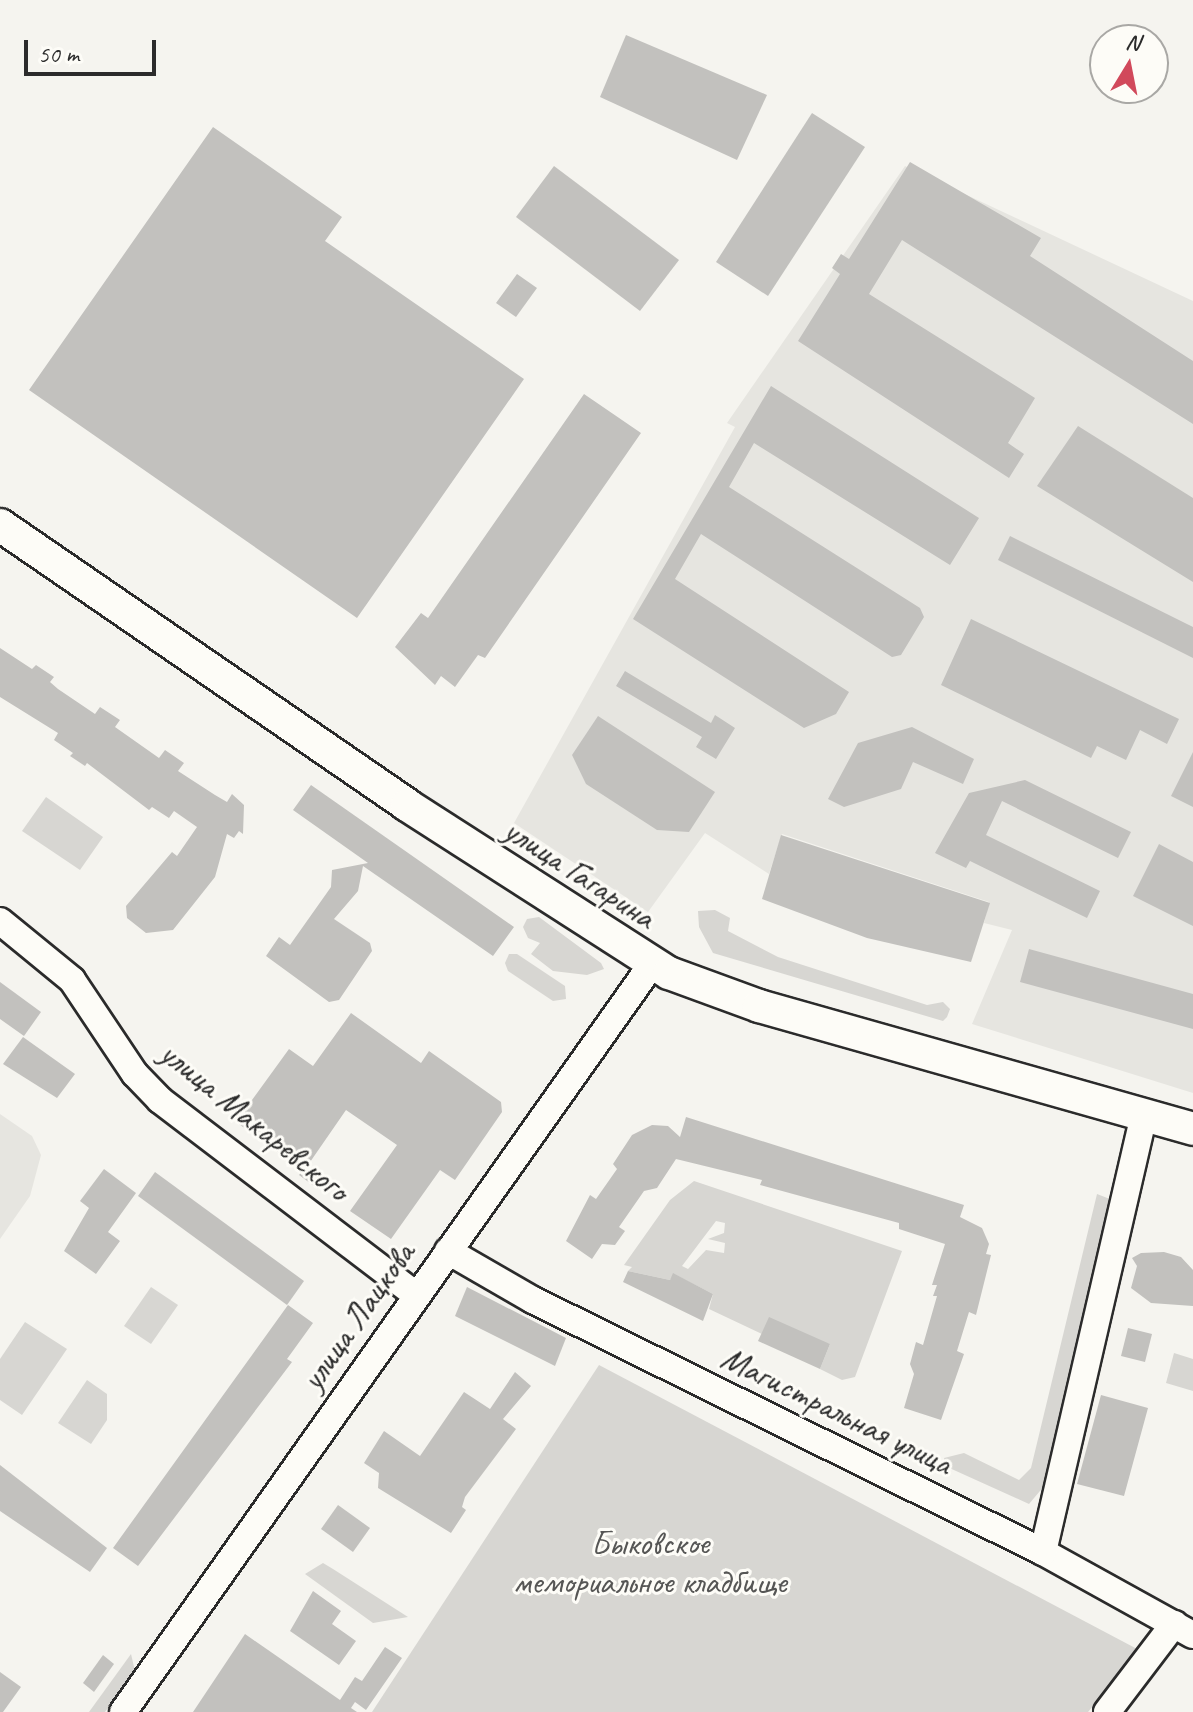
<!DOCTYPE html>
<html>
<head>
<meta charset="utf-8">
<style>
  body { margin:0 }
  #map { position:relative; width:1193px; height:1712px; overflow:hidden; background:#f5f4ef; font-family:Caveat,sans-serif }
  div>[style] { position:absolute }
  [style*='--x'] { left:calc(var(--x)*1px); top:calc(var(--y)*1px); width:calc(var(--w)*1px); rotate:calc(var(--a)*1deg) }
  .built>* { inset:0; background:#e6e5e0 }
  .green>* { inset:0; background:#d7d6d2 }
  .building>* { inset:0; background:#c2c1be }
  .roads { filter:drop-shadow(2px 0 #2b2b2b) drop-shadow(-2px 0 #2b2b2b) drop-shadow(0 2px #2b2b2b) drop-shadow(0 -2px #2b2b2b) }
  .minor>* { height:26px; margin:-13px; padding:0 13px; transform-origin:13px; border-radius:13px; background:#fdfcf7 }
  .major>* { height:32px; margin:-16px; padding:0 16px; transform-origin:16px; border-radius:16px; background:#fdfcf7 }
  span { translate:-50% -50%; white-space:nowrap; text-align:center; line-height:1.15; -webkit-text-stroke:6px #fdfcf7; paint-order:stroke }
  .street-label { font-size:34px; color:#2b2b2b }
  .park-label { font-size:34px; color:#565655 }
  .north { position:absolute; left:1089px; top:24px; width:80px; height:80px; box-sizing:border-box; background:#fdfcf7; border:2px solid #a9a8a5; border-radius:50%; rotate:10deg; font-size:22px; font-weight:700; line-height:32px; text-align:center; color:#2b2b2b }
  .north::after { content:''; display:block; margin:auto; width:28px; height:36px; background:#d1495b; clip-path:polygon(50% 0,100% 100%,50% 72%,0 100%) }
  .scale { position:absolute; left:24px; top:40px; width:132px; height:36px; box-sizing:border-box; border:4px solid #2b2b2b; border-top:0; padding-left:10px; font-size:24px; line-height:28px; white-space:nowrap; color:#2b2b2b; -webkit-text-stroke:6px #fdfcf7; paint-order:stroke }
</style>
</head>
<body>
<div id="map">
  <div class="built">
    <i style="clip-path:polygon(905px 166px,1193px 301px,1193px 1093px,972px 1024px,1012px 930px,984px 923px,989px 902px,782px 834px,769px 874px,705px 833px,648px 912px,514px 823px,735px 427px,727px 423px)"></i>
    <i style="clip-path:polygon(0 1114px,32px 1136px,41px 1155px,30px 1196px,0 1239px)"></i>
  </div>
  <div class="green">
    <i style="clip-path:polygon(46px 797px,103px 837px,80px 870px,22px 831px)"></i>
    <i style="clip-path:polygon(715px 910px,730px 918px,728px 931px,778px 957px,927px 1005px,943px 1002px,950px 1009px,947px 1017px,943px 1021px,713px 953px,699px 927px,698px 911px)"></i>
    <i style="clip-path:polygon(539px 917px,601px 963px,604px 969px,587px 975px,553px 971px,531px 954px,540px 943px,528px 938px,523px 927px,527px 919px)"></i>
    <i style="clip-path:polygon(509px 954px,517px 954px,565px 986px,566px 999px,553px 1001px,508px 971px,505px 963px)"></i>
    <i style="clip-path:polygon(evenodd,694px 1181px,902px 1251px,855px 1377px,842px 1380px,820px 1369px,830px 1344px,762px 1334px,709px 1309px,713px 1294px,674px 1274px,670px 1280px,628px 1271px,632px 1267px,624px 1265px,670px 1200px,694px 1181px,716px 1221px,725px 1223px,724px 1233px,708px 1239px,725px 1243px,724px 1253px,706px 1250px,688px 1269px,682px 1266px,716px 1221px)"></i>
    <i style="clip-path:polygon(1097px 1194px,1115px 1201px,1045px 1485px,1029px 1504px,945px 1466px,944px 1458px,964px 1453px,1019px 1480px,1031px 1468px)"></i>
    <i style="clip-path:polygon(151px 1287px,178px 1305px,151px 1344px,124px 1326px)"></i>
    <i style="clip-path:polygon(25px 1322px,67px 1349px,22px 1415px,0 1400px,0 1359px)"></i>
    <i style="clip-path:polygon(1174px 1353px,1193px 1359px,1193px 1391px,1166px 1383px)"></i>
    <i style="clip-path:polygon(599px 1365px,1139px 1650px,1088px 1712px,372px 1712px)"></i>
    <i style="clip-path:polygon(87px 1380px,107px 1394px,107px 1420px,91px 1444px,58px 1423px)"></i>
    <i style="clip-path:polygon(323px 1563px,333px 1569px,408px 1617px,373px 1623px,305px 1574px)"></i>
    <i style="clip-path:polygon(131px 1654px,135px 1671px,105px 1712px,89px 1712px)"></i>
  </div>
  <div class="building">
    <i style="clip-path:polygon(626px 35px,767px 95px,737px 160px,600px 97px)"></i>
    <i style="clip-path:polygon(812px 113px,865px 147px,768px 296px,716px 262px)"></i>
    <i style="clip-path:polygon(213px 127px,342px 217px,325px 241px,524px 379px,357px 618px,29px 390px)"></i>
    <i style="clip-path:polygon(910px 162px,1041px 238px,1030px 256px,1193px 361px,1193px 424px,902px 240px,869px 294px,1035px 398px,1008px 443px,1024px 454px,1009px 478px,798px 341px,840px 274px,832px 268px,841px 254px,849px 259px)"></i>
    <i style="clip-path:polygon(554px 166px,679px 260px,640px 311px,516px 217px)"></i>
    <i style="clip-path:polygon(517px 274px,537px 288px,516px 317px,496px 303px)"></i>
    <i style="clip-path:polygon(771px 386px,979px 518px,950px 565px,754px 443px,729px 487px,920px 608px,924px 617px,901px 655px,892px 657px,701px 534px,675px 579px,849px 692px,836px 714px,804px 728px,633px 619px)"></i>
    <i style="clip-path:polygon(584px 394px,641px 433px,485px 658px,478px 655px,455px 687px,441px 676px,435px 685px,395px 647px,421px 613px,428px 618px)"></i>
    <i style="clip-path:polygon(1078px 426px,1193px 498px,1193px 582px,1037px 486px)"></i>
    <i style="clip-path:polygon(1010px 536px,1193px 627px,1193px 658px,998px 560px)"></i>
    <i style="clip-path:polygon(971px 619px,1179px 719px,1167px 744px,1140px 730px,1126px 760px,1097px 746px,1091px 758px,941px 685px)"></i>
    <i style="clip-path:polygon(0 648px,32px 669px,36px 665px,54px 677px,50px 682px,58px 689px,95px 714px,100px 707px,120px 720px,115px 727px,159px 758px,165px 750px,184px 763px,178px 771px,215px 795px,227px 802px,232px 794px,244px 805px,243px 834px,239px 831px,234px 838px,227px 834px,215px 877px,173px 930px,146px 933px,127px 918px,126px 906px,172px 852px,177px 856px,197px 827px,174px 811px,169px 818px,152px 807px,149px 810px,87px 763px,85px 766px,70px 756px,73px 753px,54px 740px,58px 733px,0 697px)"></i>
    <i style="clip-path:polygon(625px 671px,711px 723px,715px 715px,735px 728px,716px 759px,696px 747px,702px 737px,616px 686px)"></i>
    <i style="clip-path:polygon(598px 716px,715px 792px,689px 832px,657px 830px,586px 784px,572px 755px)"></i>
    <i style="clip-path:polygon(912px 727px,974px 759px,963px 784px,913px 762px,901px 789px,844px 807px,828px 799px,858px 743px)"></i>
    <i style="clip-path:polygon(1193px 752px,1193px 807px,1171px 796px)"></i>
    <i style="clip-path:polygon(1025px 780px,1131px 832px,1118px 858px,1002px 801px,986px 835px,1100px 891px,1087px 918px,970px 861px,966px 868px,935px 853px,969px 793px)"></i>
    <i style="clip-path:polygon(311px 785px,514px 927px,493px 956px,363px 866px,358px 891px,334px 919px,370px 943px,372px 951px,339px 1000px,329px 1002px,266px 956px,279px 937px,290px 945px,331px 887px,332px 870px,368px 863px,293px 810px)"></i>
    <i style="clip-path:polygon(781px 835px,990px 903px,971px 962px,867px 938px,762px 899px)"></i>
    <i style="clip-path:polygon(1159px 844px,1193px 862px,1193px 926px,1133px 896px)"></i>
    <i style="clip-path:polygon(1029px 949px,1193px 994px,1193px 1029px,1020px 982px)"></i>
    <i style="clip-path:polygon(0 982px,41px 1012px,24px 1036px,0 1019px)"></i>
    <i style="clip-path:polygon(351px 1013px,421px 1063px,429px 1051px,501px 1102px,502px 1112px,455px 1180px,440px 1170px,391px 1239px,350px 1211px,397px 1145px,346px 1110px,308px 1165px,326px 1177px,318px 1189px,299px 1175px,303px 1170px,236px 1122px,289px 1049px,313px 1066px)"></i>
    <i style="clip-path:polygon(23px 1037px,75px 1074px,57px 1098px,3px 1064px)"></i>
    <i style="clip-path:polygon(686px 1117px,964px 1205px,960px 1217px,982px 1228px,989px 1244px,986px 1254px,991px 1255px,976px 1315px,969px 1312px,957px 1351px,964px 1354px,941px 1420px,904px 1408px,914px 1374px,910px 1364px,916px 1342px,923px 1345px,937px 1296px,933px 1296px,937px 1285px,932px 1285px,945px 1244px,899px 1229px,899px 1223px,760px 1185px,762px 1180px,676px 1159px,657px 1188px,644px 1191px,619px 1227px,625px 1231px,615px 1245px,602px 1244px,592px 1259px,566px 1241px,590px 1195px,596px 1199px,617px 1169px,613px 1164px,632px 1135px,652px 1125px,668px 1126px,680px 1137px)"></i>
    <i style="clip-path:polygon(104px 1169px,136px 1193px,108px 1232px,120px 1241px,96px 1274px,64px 1251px,89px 1208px,80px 1201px)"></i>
    <i style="clip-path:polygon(155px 1172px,304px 1281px,287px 1305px,138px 1196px)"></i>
    <i style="clip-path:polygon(1164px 1252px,1181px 1257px,1193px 1270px,1193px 1306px,1151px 1303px,1131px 1288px,1137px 1266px,1132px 1258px,1141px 1253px)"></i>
    <i style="clip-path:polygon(628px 1271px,670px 1280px,673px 1273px,713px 1294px,703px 1321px,623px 1282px)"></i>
    <i style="clip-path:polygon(467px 1287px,566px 1338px,555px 1366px,455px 1316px)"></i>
    <i style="clip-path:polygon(288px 1305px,313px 1323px,287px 1359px,292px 1362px,138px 1566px,113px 1548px)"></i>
    <i style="clip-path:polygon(769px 1317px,830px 1344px,820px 1369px,758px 1341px)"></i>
    <i style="clip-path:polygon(1128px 1328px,1152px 1334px,1145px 1362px,1121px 1356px)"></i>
    <i style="clip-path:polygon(515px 1372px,531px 1386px,503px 1419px,516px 1429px,465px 1497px,462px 1507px,466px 1510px,451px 1533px,378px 1488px,379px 1473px,364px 1463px,384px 1431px,420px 1456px,464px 1392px,490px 1409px)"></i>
    <i style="clip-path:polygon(1101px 1395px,1148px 1408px,1124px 1496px,1077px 1484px)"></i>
    <i style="clip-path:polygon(0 1465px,107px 1548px,90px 1572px,0 1511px)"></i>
    <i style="clip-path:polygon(338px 1505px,370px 1528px,353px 1552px,321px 1529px)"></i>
    <i style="clip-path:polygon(313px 1591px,341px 1611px,332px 1624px,356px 1641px,339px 1665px,290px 1631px)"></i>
    <i style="clip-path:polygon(245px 1634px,340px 1700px,355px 1677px,362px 1681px,385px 1647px,402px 1658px,366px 1710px,355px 1702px,351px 1708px,357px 1712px,193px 1712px)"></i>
    <i style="clip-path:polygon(103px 1655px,114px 1664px,94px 1692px,83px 1683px)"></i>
    <i style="clip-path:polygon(0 1672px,21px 1687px,3px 1712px,0 1712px)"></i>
  </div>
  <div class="roads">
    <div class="minor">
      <i style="--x:0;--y:921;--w:93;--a:39.3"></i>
      <i style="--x:72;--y:980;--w:113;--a:56.2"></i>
      <i style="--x:135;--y:1074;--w:36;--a:46"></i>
      <i style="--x:160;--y:1100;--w:322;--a:37.3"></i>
      <i style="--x:448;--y:1251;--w:98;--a:30"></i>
      <i style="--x:533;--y:1300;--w:569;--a:26.29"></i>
      <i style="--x:1043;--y:1552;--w:171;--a:29"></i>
      <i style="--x:1043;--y:1552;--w:449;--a:-77"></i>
      <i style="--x:123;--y:1712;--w:916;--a:-54.73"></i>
      <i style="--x:1107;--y:1712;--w:111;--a:-52.7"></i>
    </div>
    <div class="major">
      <i style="--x:0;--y:525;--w:494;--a:34.5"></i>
      <i style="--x:407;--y:805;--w:311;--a:32.7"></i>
      <i style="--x:669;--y:973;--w:96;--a:20.1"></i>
      <i style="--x:759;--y:1006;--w:451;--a:15.8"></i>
    </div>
  </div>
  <div class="street-label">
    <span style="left:580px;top:873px;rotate:33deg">улица Гагарина</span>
    <span style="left:255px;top:1121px;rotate:39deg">улица Макаревского</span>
    <span style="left:357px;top:1316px;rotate:-55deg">улица Лацкова</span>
    <span style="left:837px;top:1410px;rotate:26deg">Магистральная улица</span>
  </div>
  <div class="park-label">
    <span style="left:650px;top:1562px">Быковское<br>мемориальное кладбище</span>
  </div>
  <div class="north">N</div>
  <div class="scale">50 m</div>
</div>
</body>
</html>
